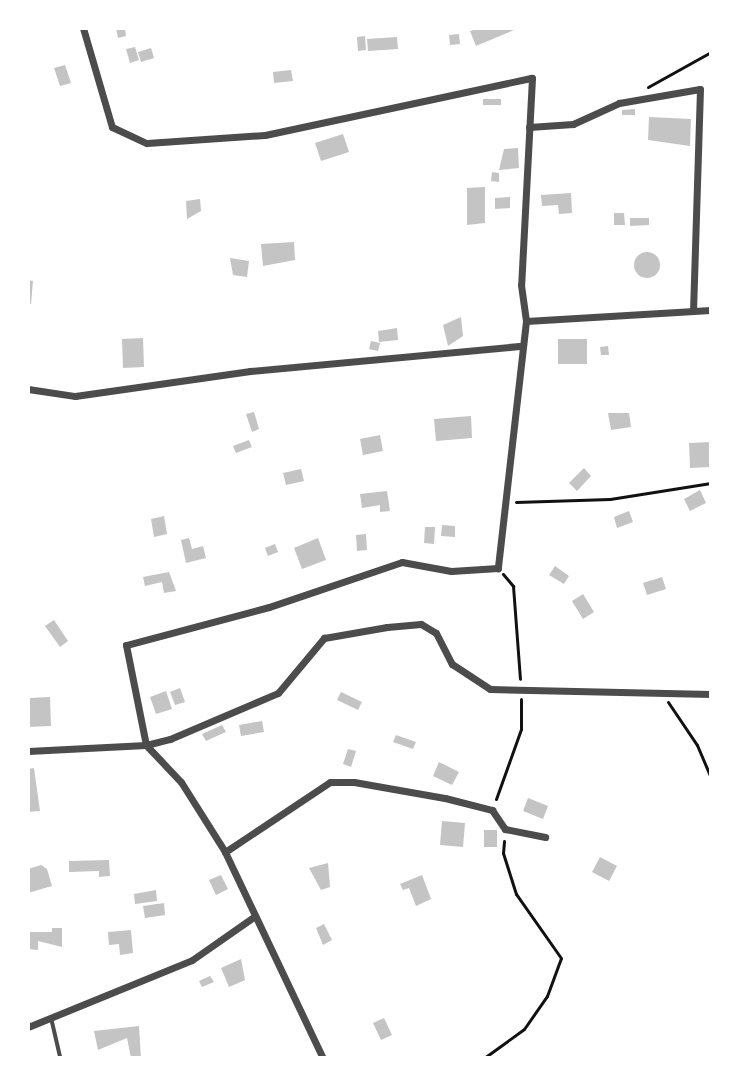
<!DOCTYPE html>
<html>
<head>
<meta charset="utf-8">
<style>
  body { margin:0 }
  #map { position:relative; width:739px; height:1086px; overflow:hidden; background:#fff; font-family:Overpass,sans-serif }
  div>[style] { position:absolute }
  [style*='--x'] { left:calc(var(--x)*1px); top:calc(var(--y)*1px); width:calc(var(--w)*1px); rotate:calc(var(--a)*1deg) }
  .building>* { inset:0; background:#c4c4c4 }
  .round { border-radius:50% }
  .path>* { height:3px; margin:-1.5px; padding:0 1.5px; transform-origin:1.5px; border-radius:1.5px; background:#111 }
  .service>* { height:4px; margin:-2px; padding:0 2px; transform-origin:2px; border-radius:2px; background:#4c4c4c }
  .minor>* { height:7px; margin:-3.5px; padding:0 3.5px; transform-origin:3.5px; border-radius:3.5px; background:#4c4c4c }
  span { translate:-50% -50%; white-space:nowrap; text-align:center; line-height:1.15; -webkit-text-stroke:8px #fff; paint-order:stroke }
  .frame { position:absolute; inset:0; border:30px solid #fff; pointer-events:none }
</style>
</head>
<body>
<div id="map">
  <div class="building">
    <i style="clip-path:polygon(116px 28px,125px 28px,126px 36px,118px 38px)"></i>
    <i style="clip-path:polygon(480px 28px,481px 29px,519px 28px,476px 46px,470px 31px)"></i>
    <i style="clip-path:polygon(459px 34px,460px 44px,450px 45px,449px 35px)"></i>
    <i style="clip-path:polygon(365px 36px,366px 50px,358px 51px,357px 37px)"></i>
    <i style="clip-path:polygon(397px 37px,398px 49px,368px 51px,367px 39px)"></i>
    <i style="clip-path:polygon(135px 47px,139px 60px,130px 63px,126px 49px)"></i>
    <i style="clip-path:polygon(151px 48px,154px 58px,141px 62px,138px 52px)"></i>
    <i style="clip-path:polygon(65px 65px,71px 83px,60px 86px,54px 68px)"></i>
    <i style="clip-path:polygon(291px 70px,293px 81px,274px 83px,273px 72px)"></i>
    <i style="clip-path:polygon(483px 99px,501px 99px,501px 105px,483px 105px)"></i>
    <i style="clip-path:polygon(635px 109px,635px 115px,622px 115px,622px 110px)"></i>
    <i style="clip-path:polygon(649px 117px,691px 119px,690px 146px,648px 140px)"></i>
    <i style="clip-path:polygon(343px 134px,349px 152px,321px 161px,315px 143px)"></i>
    <i style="clip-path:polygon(518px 148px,519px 168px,499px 170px,504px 149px)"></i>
    <i style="clip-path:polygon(492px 172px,499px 173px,499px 182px,491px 181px)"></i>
    <i style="clip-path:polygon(485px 187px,485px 223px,467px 225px,467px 188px)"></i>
    <i style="clip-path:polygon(571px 193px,572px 213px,559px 214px,558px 205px,542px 206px,541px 195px)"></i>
    <i style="clip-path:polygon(510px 197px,510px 208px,495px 209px,495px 198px)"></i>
    <i style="clip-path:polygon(200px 199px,201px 211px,187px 219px,186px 201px)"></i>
    <i style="clip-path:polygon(614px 213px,624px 213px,625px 225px,614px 225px)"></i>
    <i style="clip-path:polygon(630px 218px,649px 218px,649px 225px,630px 226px)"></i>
    <i style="clip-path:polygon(294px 242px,295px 260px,263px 266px,261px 244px)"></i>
    <i class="round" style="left:634px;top:252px;width:26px;height:26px"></i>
    <i style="clip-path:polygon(230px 258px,249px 261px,247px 277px,233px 275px)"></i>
    <i style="clip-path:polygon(28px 280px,33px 281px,31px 304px,28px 304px)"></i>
    <i style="clip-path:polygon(461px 317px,463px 336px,448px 346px,443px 325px)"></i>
    <i style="clip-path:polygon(397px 328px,398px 340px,379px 342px,378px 331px)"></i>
    <i style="clip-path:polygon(143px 338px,144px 367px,123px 368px,122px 339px)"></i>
    <i style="clip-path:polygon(558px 339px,587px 339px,587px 364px,558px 364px)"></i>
    <i style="clip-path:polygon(371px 341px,380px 343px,378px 351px,369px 349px)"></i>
    <i style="clip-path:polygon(608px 346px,609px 355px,601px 355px,600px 347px)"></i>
    <i style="clip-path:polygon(254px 412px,259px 429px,252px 432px,246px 414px)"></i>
    <i style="clip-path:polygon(608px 413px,629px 413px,631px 427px,611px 430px)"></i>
    <i style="clip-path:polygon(471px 416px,472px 438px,436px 441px,434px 419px)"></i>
    <i style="clip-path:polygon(380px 435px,383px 451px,363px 455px,360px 439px)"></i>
    <i style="clip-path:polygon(249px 440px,252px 447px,236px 453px,233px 446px)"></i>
    <i style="clip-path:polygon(711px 442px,711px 467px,690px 468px,689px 443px)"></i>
    <i style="clip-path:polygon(584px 468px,591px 476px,577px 491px,569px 483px)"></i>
    <i style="clip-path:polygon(301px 469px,304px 481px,286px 485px,283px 473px)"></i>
    <i style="clip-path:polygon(700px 490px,706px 503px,690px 511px,684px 499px)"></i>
    <i style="clip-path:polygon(387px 491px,390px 511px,380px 512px,380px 505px,362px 508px,360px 494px)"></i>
    <i style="clip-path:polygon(629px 511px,633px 522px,617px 528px,614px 517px)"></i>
    <i style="clip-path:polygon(164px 516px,167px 534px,154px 537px,151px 519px)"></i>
    <i style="clip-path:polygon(442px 525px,455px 526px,455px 537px,441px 536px)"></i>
    <i style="clip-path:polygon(425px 527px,435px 527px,434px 544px,424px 543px)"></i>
    <i style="clip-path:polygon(366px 534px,367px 550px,357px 551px,356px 535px)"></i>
    <i style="clip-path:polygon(189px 538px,192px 549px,203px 546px,206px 558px,186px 563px,181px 540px)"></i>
    <i style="clip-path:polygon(318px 538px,326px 560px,302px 569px,294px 548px)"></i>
    <i style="clip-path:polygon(275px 544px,278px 552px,268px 556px,265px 548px)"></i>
    <i style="clip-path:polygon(555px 566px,569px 576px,564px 584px,549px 575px)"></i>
    <i style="clip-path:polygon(169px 572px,176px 591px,164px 593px,162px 582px,145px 586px,143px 577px)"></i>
    <i style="clip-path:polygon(662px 577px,666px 589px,647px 595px,643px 583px)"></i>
    <i style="clip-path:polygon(583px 594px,594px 612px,583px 619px,572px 601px)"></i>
    <i style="clip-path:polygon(54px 620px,68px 641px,60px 647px,45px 626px)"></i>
    <i style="clip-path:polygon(180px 688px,185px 702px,175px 705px,170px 692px)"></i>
    <i style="clip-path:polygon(166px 691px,172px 709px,156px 714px,150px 697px)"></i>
    <i style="clip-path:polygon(341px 692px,362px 702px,358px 710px,337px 700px)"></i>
    <i style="clip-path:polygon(50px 697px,51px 726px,28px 727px,28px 698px)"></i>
    <i style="clip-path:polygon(262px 721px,264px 732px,241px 736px,239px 725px)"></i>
    <i style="clip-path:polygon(222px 725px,226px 732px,206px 741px,202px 734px)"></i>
    <i style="clip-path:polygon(396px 735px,416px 742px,413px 749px,393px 742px)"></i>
    <i style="clip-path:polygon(348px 749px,356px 751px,351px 767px,343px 764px)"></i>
    <i style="clip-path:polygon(439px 762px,459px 772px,452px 785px,433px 776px)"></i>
    <i style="clip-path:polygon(34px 768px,40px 811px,28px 812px,28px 769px)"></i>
    <i style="clip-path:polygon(528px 798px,548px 806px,543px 819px,523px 811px)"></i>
    <i style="clip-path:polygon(442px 821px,465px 823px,463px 847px,440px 845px)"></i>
    <i style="clip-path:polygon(484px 830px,497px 830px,497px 847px,484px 847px)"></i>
    <i style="clip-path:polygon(600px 857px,617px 866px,609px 881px,592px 872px)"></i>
    <i style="clip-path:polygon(109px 860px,110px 876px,99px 877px,99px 871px,69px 872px,69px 861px)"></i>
    <i style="clip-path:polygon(328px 863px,330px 887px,321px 890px,309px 868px)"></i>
    <i style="clip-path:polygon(41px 865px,47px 869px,52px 886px,28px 893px,28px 869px)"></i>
    <i style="clip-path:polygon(221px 875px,228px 889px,216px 895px,209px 880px)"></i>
    <i style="clip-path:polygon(422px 875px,431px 899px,416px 906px,409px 888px,403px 890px,400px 884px)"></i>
    <i style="clip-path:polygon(156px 890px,157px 901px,135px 904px,134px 894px)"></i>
    <i style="clip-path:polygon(164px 903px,165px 915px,145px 918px,143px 906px)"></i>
    <i style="clip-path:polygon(324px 924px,332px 940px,323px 945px,316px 928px)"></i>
    <i style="clip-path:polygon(52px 928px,62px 928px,62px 947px,38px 941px,38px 950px,28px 949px,28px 932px,52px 932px)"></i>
    <i style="clip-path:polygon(131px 930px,133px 953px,120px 955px,119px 944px,109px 945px,108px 932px)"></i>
    <i style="clip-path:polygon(241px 959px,245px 980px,229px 987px,221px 968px)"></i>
    <i style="clip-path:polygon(210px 976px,214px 982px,202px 987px,199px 981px)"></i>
    <i style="clip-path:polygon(384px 1018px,392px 1035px,381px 1040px,373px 1023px)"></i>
    <i style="clip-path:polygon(139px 1026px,141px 1058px,131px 1058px,127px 1038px,98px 1050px,94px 1031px)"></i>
  </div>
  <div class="path">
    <i style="--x:648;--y:87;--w:72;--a:-29.1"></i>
    <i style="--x:516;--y:502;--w:94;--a:-1.8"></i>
    <i style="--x:610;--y:499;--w:102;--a:-9"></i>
    <i style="--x:503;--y:574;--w:16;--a:50"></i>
    <i style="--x:513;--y:586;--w:93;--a:85.7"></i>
    <i style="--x:668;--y:702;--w:52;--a:56"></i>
    <i style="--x:697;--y:745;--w:36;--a:67"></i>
    <i style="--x:496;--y:799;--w:74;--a:-70.3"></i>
    <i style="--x:521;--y:729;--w:30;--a:-90"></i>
    <i style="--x:484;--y:1058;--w:49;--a:-35.9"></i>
    <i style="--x:524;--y:1029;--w:40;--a:-55.1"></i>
    <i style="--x:547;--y:996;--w:40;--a:-69.8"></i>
    <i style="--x:561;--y:958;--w:78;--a:-125.1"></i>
    <i style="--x:516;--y:894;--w:43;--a:-107.6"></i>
    <i style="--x:503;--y:853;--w:12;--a:-85"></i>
  </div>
  <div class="service">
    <i style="--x:52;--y:1022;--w:37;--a:77"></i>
  </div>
  <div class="minor">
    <i style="--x:83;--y:28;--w:103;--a:73.7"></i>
    <i style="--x:112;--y:127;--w:38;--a:25"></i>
    <i style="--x:147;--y:143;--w:118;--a:-3.9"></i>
    <i style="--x:265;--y:135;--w:273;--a:-12.1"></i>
    <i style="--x:532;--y:78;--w:207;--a:93"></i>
    <i style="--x:521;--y:285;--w:36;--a:82"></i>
    <i style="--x:526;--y:321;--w:249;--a:96.5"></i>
    <i style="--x:498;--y:568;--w:47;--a:176.3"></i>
    <i style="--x:451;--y:571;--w:50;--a:-169.6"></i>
    <i style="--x:402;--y:562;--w:140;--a:161.3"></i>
    <i style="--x:269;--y:607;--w:148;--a:165.1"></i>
    <i style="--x:126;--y:645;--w:102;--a:78.7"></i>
    <i style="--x:146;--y:745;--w:25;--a:-14"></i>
    <i style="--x:170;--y:739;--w:117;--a:-23.1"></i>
    <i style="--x:278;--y:693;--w:72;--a:-50.1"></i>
    <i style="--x:324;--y:638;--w:64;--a:-9.9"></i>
    <i style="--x:387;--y:627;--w:34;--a:-5"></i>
    <i style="--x:421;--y:624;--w:17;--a:31"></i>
    <i style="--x:436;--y:633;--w:35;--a:63"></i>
    <i style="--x:452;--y:664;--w:45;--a:33.3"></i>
    <i style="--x:490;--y:689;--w:221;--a:1.3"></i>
    <i style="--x:529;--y:127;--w:44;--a:-3.9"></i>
    <i style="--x:573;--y:124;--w:51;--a:-24.5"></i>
    <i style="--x:619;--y:103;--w:82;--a:-9.8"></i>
    <i style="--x:700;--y:89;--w:222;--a:91.8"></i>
    <i style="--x:526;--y:321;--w:185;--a:-3.4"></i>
    <i style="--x:28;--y:389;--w:48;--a:8.5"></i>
    <i style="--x:75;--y:396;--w:177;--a:-8.1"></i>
    <i style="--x:250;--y:371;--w:273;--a:-5.3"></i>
    <i style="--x:28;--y:751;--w:118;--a:-2.9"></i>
    <i style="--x:146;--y:745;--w:51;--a:46.6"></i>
    <i style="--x:181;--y:782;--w:83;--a:57.8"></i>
    <i style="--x:225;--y:852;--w:228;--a:64.6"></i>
    <i style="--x:225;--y:852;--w:126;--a:-33.7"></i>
    <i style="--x:330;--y:782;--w:24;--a:0"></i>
    <i style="--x:354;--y:782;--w:92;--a:10"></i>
    <i style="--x:445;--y:798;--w:49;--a:14.3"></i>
    <i style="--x:492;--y:810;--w:23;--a:56"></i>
    <i style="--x:505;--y:829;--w:41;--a:11.3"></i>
    <i style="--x:28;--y:1027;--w:177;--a:-22.2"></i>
    <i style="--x:192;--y:960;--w:77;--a:-34.9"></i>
  </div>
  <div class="frame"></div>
</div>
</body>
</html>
